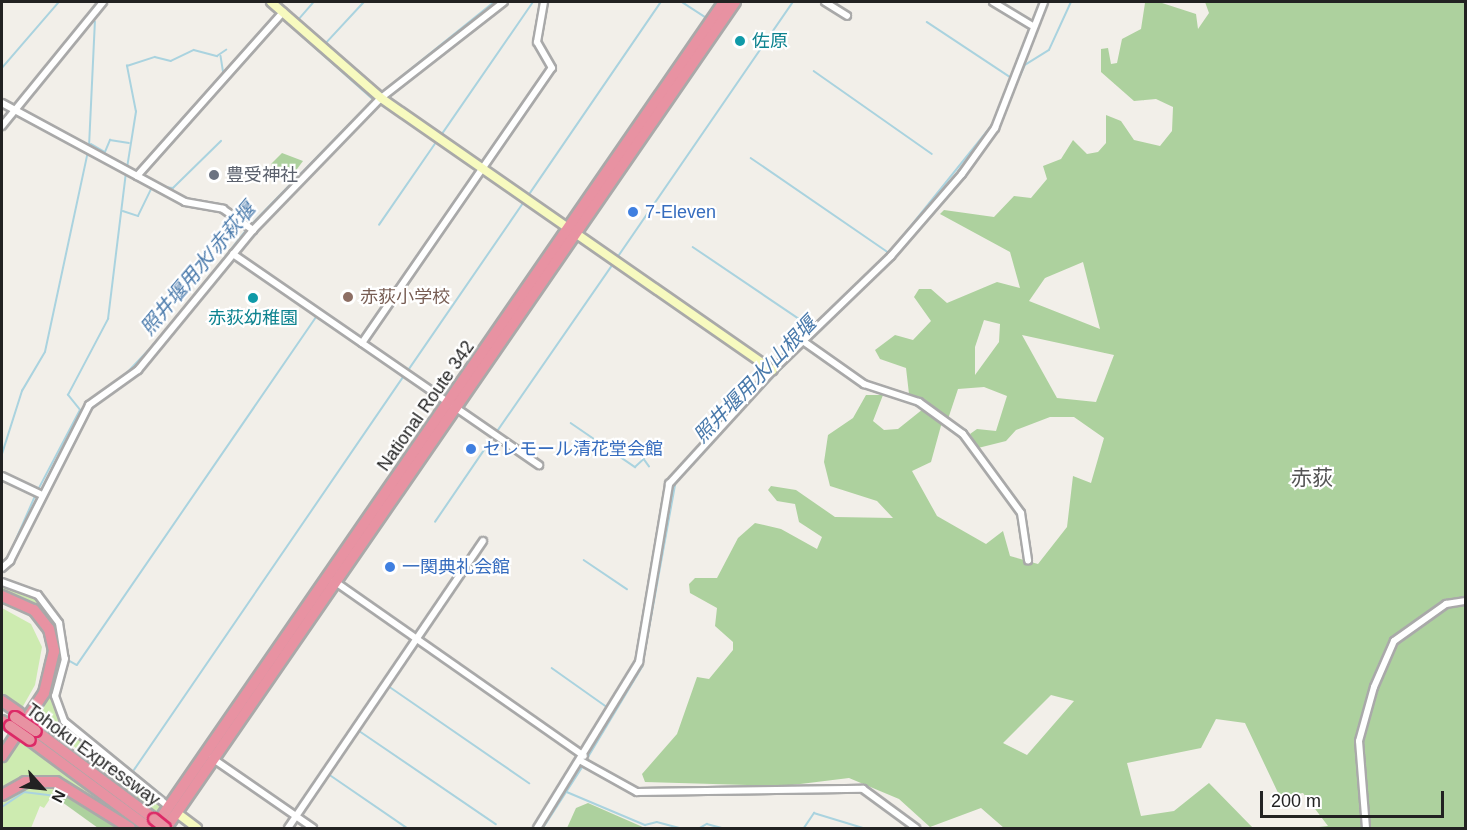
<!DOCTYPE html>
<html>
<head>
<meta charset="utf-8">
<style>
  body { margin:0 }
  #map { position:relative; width:1467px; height:830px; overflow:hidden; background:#f2efe9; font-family:Helvetica,"Noto Sans JP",sans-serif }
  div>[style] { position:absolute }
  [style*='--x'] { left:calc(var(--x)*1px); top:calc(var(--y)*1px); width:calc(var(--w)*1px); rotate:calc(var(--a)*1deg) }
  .grass>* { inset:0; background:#cdebb0 }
  .forest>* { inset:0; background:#add19e }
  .stream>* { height:1.5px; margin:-0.75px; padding:0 0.75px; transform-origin:0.75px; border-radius:0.75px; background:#aad3df }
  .roads { filter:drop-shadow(2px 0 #a9a9a9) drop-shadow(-2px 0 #a9a9a9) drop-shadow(0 2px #a9a9a9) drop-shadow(0 -2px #a9a9a9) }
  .street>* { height:6px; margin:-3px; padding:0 3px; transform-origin:3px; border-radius:3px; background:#fff }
  .secondary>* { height:8px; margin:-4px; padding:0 4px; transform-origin:4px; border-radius:4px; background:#f7fabf }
  .highway>* { height:10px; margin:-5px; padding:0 5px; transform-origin:5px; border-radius:5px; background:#e892a2 }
  .bridges { filter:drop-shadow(2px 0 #dc2a67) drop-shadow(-2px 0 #dc2a67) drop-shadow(0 2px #dc2a67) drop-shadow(0 -2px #dc2a67) }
  .highway-bridge>* { height:10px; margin:-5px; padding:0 5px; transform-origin:5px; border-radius:5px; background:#e892a2 }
  .dots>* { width:16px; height:16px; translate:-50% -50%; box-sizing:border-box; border:3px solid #fff; border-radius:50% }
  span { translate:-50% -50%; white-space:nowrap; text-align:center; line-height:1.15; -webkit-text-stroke:4.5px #fff; paint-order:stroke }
  .culture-label { font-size:18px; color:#0d838f }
  .left { translate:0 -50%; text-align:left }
  .worship-label { font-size:18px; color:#5b616d }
  .shop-label { font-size:18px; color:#366cbe }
  .education-label { font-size:18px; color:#785e54 }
  .street-label { font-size:18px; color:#222 }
  .water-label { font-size:20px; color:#4a7aab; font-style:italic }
  .quarter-label { font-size:21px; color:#555 }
  .frame { position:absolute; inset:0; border:3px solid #222; pointer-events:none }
  .north { position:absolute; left:12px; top:758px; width:60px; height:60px; -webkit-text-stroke:4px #fff; paint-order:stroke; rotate:117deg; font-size:16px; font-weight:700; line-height:24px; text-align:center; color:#222 }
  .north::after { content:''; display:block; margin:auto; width:21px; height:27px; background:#222; clip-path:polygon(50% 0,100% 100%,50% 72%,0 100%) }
  .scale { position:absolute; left:1260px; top:791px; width:184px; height:27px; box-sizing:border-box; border:3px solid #222; border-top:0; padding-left:8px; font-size:18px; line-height:21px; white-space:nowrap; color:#222; -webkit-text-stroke:4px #fff; paint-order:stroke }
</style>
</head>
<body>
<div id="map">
  <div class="grass">
    <i style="clip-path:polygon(2px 585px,30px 593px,56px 622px,62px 649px,58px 679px,51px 700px,61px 724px,159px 802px,159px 814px,37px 717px,58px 669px,55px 631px,37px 606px,2px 591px)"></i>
    <i style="clip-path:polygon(2px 608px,31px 624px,42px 647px,35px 685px,22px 708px,2px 695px)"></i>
    <i style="clip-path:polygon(18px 741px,71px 778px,119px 814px,52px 778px,33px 777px,2px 790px,2px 765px)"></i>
    <i style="clip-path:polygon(43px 785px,57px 788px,44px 808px,40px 806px,31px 828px,2px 828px,2px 803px,13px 792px)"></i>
  </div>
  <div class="forest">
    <i style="clip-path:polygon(evenodd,1159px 2px,1196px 14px,1198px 29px,1209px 13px,1205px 2px,1465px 2px,1465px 828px,1310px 828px,1328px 826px,1303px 793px,1280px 797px,1245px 723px,1216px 719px,1201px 748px,1127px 763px,1141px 816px,1174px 811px,1209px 783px,1253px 828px,1004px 828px,981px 808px,930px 827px,899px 799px,849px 778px,784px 786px,645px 782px,642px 774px,677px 734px,697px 677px,709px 679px,733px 650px,733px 642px,715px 626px,717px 608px,690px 593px,689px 584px,695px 578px,717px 578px,738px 538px,755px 523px,781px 529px,817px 549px,822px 537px,799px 522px,795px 504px,777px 501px,768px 490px,771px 486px,796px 490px,835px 517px,893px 518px,877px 501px,830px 486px,824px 462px,828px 435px,853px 418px,866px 395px,883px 395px,873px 421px,884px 430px,898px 429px,923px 409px,942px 422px,931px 462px,912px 471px,937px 516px,986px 544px,1003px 531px,1010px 556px,1038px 564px,1067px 527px,1073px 476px,1091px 483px,1104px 438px,1074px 417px,1050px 417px,1016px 430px,1006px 441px,978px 448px,970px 434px,977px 429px,996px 431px,1007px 396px,984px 387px,958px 389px,948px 419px,909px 394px,906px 368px,880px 359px,875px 350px,895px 335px,913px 340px,931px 321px,914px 297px,919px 289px,931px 289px,947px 303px,997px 282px,1020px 288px,1010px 252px,940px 214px,944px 210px,994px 217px,1014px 196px,1031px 198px,1047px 179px,1043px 166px,1061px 159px,1073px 140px,1087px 154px,1098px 152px,1106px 143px,1106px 115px,1121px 121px,1134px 140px,1160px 146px,1172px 131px,1173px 107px,1156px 99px,1134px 101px,1101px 72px,1101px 49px,1108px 48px,1111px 64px,1117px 63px,1122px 39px,1141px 29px,1145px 3px,1159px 2px,1083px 262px,1100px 329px,1029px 301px,1045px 278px,1083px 262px,1159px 2px,984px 320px,1000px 324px,999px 342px,975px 375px,975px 347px,984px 320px,1159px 2px,1022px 335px,1114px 355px,1096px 402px,1057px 398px,1022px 335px,1159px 2px,1051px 695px,1074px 701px,1027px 755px,1003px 743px,1051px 695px)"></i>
    <i style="clip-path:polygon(282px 153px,303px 161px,294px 173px,273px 172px,271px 164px)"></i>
    <i style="clip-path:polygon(59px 788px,81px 800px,121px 828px,98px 828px,55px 797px)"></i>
    <i style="clip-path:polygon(588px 803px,645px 828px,674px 828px,567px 828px,576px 808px)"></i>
  </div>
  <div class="stream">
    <i style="--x:682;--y:2;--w:27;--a:33"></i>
    <i style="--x:282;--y:18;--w:122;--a:41.7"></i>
    <i style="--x:299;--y:19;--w:23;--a:-49"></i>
    <i style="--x:927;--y:22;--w:100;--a:33.5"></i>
    <i style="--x:326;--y:43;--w:56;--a:-47.2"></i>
    <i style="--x:221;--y:56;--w:18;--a:81"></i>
    <i style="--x:2;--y:68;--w:87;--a:-49.2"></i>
    <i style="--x:814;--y:71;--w:144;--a:35.1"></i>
    <i style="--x:381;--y:93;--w:145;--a:-38.8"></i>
    <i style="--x:998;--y:125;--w:66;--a:-65.8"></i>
    <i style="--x:1025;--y:65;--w:28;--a:-32"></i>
    <i style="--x:1049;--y:50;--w:53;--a:-65.4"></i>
    <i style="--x:442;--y:134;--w:160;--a:-55.4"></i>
    <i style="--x:91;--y:144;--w:16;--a:30"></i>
    <i style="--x:105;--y:152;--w:13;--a:-67"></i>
    <i style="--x:110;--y:140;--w:19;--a:9"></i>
    <i style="--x:89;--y:147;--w:125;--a:-87.3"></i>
    <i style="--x:751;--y:158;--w:166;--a:34.5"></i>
    <i style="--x:127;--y:168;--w:57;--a:-80.9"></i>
    <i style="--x:136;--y:112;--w:47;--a:-101.1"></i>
    <i style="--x:127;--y:66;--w:29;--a:-18"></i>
    <i style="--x:155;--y:57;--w:16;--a:14"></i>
    <i style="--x:171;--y:61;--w:25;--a:-26"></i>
    <i style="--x:194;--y:50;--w:24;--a:15"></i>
    <i style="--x:217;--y:56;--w:11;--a:-34"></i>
    <i style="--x:163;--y:187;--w:10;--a:6"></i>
    <i style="--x:173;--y:188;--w:67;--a:-44.4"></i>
    <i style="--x:528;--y:196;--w:235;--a:-55.6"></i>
    <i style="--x:123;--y:211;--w:16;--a:18"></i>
    <i style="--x:138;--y:216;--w:32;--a:-64"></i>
    <i style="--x:379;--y:225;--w:102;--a:-55.4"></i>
    <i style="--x:250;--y:226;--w:179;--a:-45.7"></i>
    <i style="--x:693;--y:247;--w:143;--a:34.1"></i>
    <i style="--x:886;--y:257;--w:171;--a:-51.2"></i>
    <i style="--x:617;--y:258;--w:311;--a:-55.5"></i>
    <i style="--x:189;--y:303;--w:94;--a:-51.9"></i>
    <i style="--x:808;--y:342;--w:64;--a:-45"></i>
    <i style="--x:407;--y:372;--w:205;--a:-55.5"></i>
    <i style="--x:123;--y:377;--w:58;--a:-46.4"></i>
    <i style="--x:571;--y:423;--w:78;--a:34.5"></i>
    <i style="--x:635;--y:467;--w:12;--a:-42"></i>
    <i style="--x:644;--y:459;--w:9;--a:54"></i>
    <i style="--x:728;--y:424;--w:110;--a:-46.1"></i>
    <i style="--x:496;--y:433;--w:206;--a:-55.3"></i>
    <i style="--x:2;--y:454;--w:66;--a:-72.4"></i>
    <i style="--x:22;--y:391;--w:45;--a:-59.5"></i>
    <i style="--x:45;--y:352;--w:205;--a:-77.9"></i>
    <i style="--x:38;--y:490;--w:90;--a:-62.3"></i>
    <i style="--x:80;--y:410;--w:19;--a:-129"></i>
    <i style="--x:68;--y:395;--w:86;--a:-62.2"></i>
    <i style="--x:108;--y:319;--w:147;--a:-83"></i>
    <i style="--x:435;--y:522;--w:103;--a:-55.7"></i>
    <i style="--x:584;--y:560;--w:52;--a:34"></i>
    <i style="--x:2;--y:561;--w:5;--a:-11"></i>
    <i style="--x:7;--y:560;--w:72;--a:-66.3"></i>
    <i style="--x:2;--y:578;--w:36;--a:21"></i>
    <i style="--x:42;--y:596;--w:34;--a:53"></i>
    <i style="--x:62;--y:623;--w:33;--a:81"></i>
    <i style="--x:68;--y:660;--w:10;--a:29"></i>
    <i style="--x:77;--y:665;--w:424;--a:-55.5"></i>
    <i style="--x:552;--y:668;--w:67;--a:35.3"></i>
    <i style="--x:387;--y:685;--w:173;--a:34.6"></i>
    <i style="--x:59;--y:697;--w:35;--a:-77"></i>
    <i style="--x:66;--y:717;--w:130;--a:39.1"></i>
    <i style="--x:585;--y:762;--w:111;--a:-59"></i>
    <i style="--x:642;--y:667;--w:190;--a:-79.7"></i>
    <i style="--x:134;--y:770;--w:478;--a:-55.6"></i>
    <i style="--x:330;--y:775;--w:93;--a:34.5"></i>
    <i style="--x:567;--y:792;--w:85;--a:22.9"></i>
    <i style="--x:645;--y:825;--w:12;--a:-14"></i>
    <i style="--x:657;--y:822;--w:23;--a:15"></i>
    <i style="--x:2;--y:807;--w:27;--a:-34"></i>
    <i style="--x:24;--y:792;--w:32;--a:7"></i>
    <i style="--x:302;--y:815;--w:102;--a:-56.6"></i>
    <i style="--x:358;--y:730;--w:167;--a:34.3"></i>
    <i style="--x:292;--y:828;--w:11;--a:-52"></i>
    <i style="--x:543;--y:828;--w:74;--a:-57.2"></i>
    <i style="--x:700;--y:828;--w:8;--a:-30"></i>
    <i style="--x:707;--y:824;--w:16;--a:15"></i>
    <i style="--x:804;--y:828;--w:18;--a:-56"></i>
    <i style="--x:814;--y:813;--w:51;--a:17"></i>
  </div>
  <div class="roads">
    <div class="street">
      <i style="--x:825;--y:2;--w:26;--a:32"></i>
      <i style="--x:993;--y:2;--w:44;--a:31.2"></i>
      <i style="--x:2;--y:103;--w:208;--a:28.4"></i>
      <i style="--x:185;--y:202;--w:39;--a:10"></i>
      <i style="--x:223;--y:209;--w:37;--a:35"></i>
      <i style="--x:2;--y:126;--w:160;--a:-50.8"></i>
      <i style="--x:137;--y:176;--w:220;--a:-48.3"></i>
      <i style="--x:233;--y:254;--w:372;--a:34.6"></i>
      <i style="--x:803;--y:341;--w:75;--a:35.2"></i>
      <i style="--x:864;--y:384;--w:58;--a:18.1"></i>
      <i style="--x:919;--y:402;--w:54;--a:36"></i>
      <i style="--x:963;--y:434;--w:98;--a:53.7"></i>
      <i style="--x:1021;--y:513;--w:48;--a:81.5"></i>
      <i style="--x:362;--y:343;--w:334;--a:-55.4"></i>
      <i style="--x:552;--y:68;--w:30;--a:-120"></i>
      <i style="--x:537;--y:42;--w:41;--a:-80.1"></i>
      <i style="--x:2;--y:476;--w:42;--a:25.3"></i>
      <i style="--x:2;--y:568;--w:11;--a:-41"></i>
      <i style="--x:10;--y:561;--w:175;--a:-63.1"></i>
      <i style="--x:89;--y:405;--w:60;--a:-35.5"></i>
      <i style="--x:138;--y:370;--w:181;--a:-50.6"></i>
      <i style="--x:253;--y:230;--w:184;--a:-45.9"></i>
      <i style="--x:381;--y:98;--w:156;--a:-38"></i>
      <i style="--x:334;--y:581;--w:305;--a:35"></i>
      <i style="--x:2;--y:582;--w:38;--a:20"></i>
      <i style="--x:38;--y:595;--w:35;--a:53"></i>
      <i style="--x:59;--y:623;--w:36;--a:81"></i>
      <i style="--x:65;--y:659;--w:38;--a:105"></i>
      <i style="--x:55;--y:696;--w:27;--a:70"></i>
      <i style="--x:64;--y:721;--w:136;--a:39.3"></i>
      <i style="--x:212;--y:758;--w:123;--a:34.7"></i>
      <i style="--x:581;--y:761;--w:64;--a:29"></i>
      <i style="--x:637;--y:792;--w:226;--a:-0.8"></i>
      <i style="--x:863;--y:789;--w:66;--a:36.3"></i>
      <i style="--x:288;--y:828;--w:347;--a:-55.8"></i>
      <i style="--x:537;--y:828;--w:195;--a:-58.4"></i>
      <i style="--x:639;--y:662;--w:181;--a:-80.4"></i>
      <i style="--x:669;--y:484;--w:154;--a:-47.6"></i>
      <i style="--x:773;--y:370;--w:164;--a:-44"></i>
      <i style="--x:891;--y:256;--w:108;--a:-49.1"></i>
      <i style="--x:962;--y:174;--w:57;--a:-54.3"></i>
      <i style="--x:995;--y:128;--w:135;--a:-68.7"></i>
      <i style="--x:1366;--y:828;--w:87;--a:-94.6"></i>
      <i style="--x:1359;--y:741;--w:56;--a:-74.5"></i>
      <i style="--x:1374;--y:687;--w:50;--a:-66.5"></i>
      <i style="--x:1394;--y:641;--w:64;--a:-35.4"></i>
      <i style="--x:1446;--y:604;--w:20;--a:-9"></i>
    </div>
    <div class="secondary">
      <i style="--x:271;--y:2;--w:146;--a:41.1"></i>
      <i style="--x:381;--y:98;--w:477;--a:34.8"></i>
      <i style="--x:177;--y:813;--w:25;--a:37"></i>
    </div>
    <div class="highway">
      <i style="--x:2;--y:596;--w:35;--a:24"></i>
      <i style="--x:34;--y:610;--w:24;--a:52"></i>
      <i style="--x:49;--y:629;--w:23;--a:77"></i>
      <i style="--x:54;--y:651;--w:43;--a:103.4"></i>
      <i style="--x:44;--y:693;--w:76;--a:123.7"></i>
      <i style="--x:2;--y:701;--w:21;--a:35"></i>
      <i style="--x:2;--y:721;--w:9;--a:32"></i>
      <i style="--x:36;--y:731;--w:147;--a:36.7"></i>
      <i style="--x:30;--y:740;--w:148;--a:36.5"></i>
      <i style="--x:2;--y:795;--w:26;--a:-29"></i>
      <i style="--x:25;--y:782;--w:31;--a:0"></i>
      <i style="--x:56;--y:782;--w:87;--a:31.9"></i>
      <i style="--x:154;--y:828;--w:1004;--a:-55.39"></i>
      <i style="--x:166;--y:828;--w:1003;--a:-55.44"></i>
    </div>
  </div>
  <div class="bridges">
    <div class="highway-bridge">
      <i style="--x:15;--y:717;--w:25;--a:34"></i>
      <i style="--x:10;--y:726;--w:24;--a:35"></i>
      <i style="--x:154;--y:819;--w:14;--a:39"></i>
    </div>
  </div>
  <div class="dots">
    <i style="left:740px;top:41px;background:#0f9aa8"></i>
    <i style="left:214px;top:175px;background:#6b7280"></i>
    <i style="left:633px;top:212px;background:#3f7fe0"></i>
    <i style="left:348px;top:297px;background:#8d6e63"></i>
    <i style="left:253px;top:298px;background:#0f9aa8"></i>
    <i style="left:471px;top:449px;background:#3f7fe0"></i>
    <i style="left:390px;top:567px;background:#3f7fe0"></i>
  </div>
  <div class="culture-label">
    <span class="left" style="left:752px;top:41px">佐原</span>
    <span style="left:253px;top:318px">赤荻幼稚園</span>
  </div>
  <div class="worship-label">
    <span class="left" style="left:226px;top:175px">豊受神社</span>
  </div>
  <div class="shop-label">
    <span class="left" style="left:645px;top:212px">7-Eleven</span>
    <span class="left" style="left:483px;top:449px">セレモール清花堂会館</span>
    <span class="left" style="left:402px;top:567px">一関典礼会館</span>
  </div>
  <div class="education-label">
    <span class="left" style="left:360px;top:297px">赤荻小学校</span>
  </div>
  <div class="street-label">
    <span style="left:426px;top:406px;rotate:-55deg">National Route 342</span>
    <span style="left:93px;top:755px;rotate:36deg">Tohoku Expressway</span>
  </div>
  <div class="water-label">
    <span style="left:198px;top:269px;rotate:-50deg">照井堰用水/赤萩堰</span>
    <span style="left:755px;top:380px;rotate:-46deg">照井堰用水/山根堰</span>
  </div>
  <div class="quarter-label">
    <span style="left:1312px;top:478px">赤荻</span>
  </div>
  <div class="frame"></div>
  <div class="north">N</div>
  <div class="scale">200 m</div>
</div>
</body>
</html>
